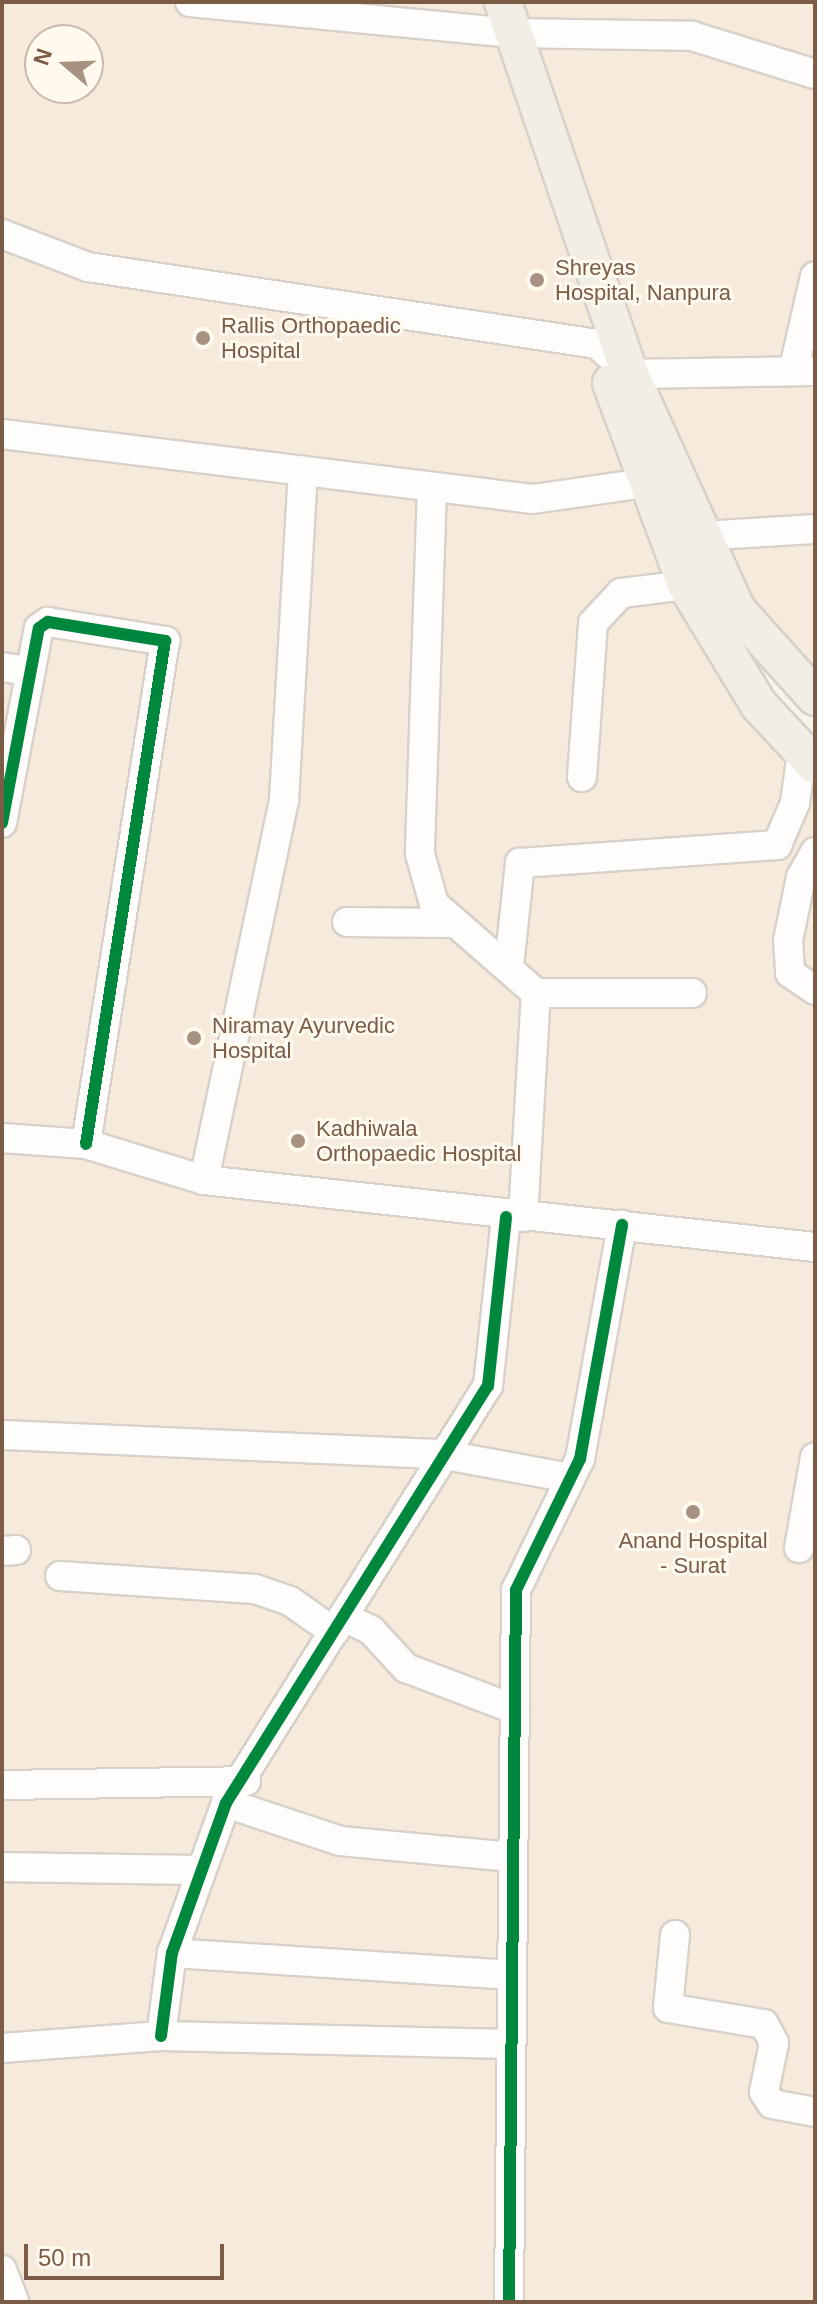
<!DOCTYPE html>
<html>
<head>
<meta charset="utf-8">
<style>
  body { margin:0 }
  #map { position:relative; width:817px; height:2304px; overflow:hidden; background:#f8f4ec; font-family:Helvetica,sans-serif }
  div>[style] { position:absolute }
  [style*='--x'] { left:calc(var(--x)*1px); top:calc(var(--y)*1px); width:calc(var(--w)*1px); rotate:calc(var(--a)*1deg) }
  .residential>* { inset:0; background:#f5eadb }
  .roads { filter:drop-shadow(2px 0 #d8d1ca) drop-shadow(-2px 0 #d8d1ca) drop-shadow(0 2px #d8d1ca) drop-shadow(0 -2px #d8d1ca) }
  .minor>* { height:28px; margin:-14px; padding:0 14px; transform-origin:14px; border-radius:14px; background:#fefdfc }
  .major>* { height:36px; margin:-18px; padding:0 18px; transform-origin:18px; border-radius:18px; background:#f3eee5 }
  .cycleway>* { height:12px; margin:-6px; padding:0 6px; transform-origin:6px; border-radius:6px; background:#00873e }
  .dots>* { width:22px; height:22px; translate:-50% -50%; box-sizing:border-box; border:4px solid #fff9ee; border-radius:50% }
  span { translate:-50% -50%; white-space:nowrap; text-align:center; line-height:1.15; -webkit-text-stroke:6px #fff9ee; paint-order:stroke }
  .poi-label { font-size:22px; color:#7b5c47 }
  .left { translate:0 -50%; text-align:left }
  .frame { position:absolute; inset:0; border:4px solid #7b5c47; pointer-events:none }
  .north { position:absolute; left:24px; top:24px; width:80px; height:80px; box-sizing:border-box; background:#fff9ee; border:2px solid #cabaab; border-radius:50%; rotate:289deg; font-size:22px; font-weight:700; line-height:32px; text-align:center; color:#7b5c47 }
  .north::after { content:''; display:block; margin:auto; width:28px; height:36px; background:#a79181; clip-path:polygon(50% 0,100% 100%,50% 72%,0 100%) }
  .scale { position:absolute; left:24px; top:2244px; width:200px; height:36px; box-sizing:border-box; border:4px solid #7b5c47; border-top:0; padding-left:10px; font-size:24px; line-height:28px; white-space:nowrap; color:#7b5c47; -webkit-text-stroke:6px #fff9ee; paint-order:stroke }
</style>
</head>
<body>
<div id="map">
  <div class="residential">
    <i style="clip-path:polygon(evenodd,2px 2px,496px 2px,596px 304px,588px 335px,643px 487px,815px 776px,815px 1239px,374px 1195px,2px 1132px,2px 2px,40px 40px,88px 40px,88px 88px,40px 88px,40px 40px)"></i>
    <i style="clip-path:polygon(510px 2px,815px 2px,815px 692px,781px 663px,637px 378px)"></i>
    <i style="clip-path:polygon(2px 1148px,84px 1151px,815px 1254px,815px 2302px,20px 2302px,2px 2256px)"></i>
  </div>
  <div class="roads">
    <div class="minor">
      <i style="--x:190;--y:2;--w:322;--a:5.5"></i>
      <i style="--x:511;--y:33;--w:181;--a:0.9"></i>
      <i style="--x:692;--y:36;--w:129;--a:17.2"></i>
      <i style="--x:2;--y:234;--w:92;--a:21"></i>
      <i style="--x:88;--y:267;--w:515;--a:8.6"></i>
      <i style="--x:597;--y:344;--w:45;--a:42.3"></i>
      <i style="--x:630;--y:374;--w:185;--a:-0.9"></i>
      <i style="--x:794;--y:368;--w:94;--a:-77.1"></i>
      <i style="--x:2;--y:434;--w:535;--a:6.98"></i>
      <i style="--x:533;--y:499;--w:114;--a:-8.1"></i>
      <i style="--x:432;--y:487;--w:367;--a:91.9"></i>
      <i style="--x:420;--y:854;--w:52;--a:74.4"></i>
      <i style="--x:434;--y:904;--w:135;--a:41.1"></i>
      <i style="--x:536;--y:993;--w:156;--a:0"></i>
      <i style="--x:684;--y:537;--w:131;--a:-3.5"></i>
      <i style="--x:2;--y:667;--w:24;--a:9"></i>
      <i style="--x:582;--y:777;--w:154;--a:-85.9"></i>
      <i style="--x:593;--y:623;--w:41;--a:-47"></i>
      <i style="--x:621;--y:593;--w:65;--a:-7"></i>
      <i style="--x:2;--y:823;--w:198;--a:-79.3"></i>
      <i style="--x:39;--y:628;--w:11;--a:-34"></i>
      <i style="--x:48;--y:622;--w:119;--a:9.2"></i>
      <i style="--x:165;--y:641;--w:509;--a:98.93"></i>
      <i style="--x:815;--y:852;--w:29;--a:119"></i>
      <i style="--x:801;--y:877;--w:65;--a:101.5"></i>
      <i style="--x:788;--y:941;--w:32;--a:86"></i>
      <i style="--x:790;--y:973;--w:30;--a:34"></i>
      <i style="--x:347;--y:922;--w:102;--a:0.6"></i>
      <i style="--x:509;--y:966;--w:104;--a:-83.9"></i>
      <i style="--x:520;--y:863;--w:258;--a:-4"></i>
      <i style="--x:777;--y:845;--w:46;--a:-66.8"></i>
      <i style="--x:795;--y:803;--w:50;--a:-82"></i>
      <i style="--x:2;--y:1138;--w:84;--a:4.1"></i>
      <i style="--x:86;--y:1144;--w:123;--a:17"></i>
      <i style="--x:204;--y:1180;--w:615;--a:6.26"></i>
      <i style="--x:204;--y:1180;--w:388;--a:-78.1"></i>
      <i style="--x:284;--y:800;--w:330;--a:-86.7"></i>
      <i style="--x:523;--y:1217;--w:224;--a:-86.7"></i>
      <i style="--x:2;--y:1435;--w:438;--a:2.5"></i>
      <i style="--x:440;--y:1454;--w:132;--a:10.5"></i>
      <i style="--x:799;--y:1548;--w:92;--a:-80"></i>
      <i style="--x:2;--y:1551;--w:14;--a:-4"></i>
      <i style="--x:60;--y:1576;--w:195;--a:3.8"></i>
      <i style="--x:255;--y:1589;--w:37;--a:19"></i>
      <i style="--x:290;--y:1601;--w:54;--a:35.2"></i>
      <i style="--x:344;--y:1617;--w:30;--a:26"></i>
      <i style="--x:371;--y:1630;--w:52;--a:47.4"></i>
      <i style="--x:406;--y:1668;--w:116;--a:20.8"></i>
      <i style="--x:2;--y:1785;--w:244;--a:-0.9"></i>
      <i style="--x:226;--y:1803;--w:120;--a:18.4"></i>
      <i style="--x:340;--y:1841;--w:173;--a:5.3"></i>
      <i style="--x:2;--y:1867;--w:198;--a:0.9"></i>
      <i style="--x:675;--y:1935;--w:73;--a:95.5"></i>
      <i style="--x:668;--y:2008;--w:97;--a:9.5"></i>
      <i style="--x:764;--y:2024;--w:21;--a:62"></i>
      <i style="--x:774;--y:2043;--w:50;--a:101.5"></i>
      <i style="--x:764;--y:2092;--w:14;--a:56"></i>
      <i style="--x:772;--y:2104;--w:44;--a:10.5"></i>
      <i style="--x:172;--y:1953;--w:339;--a:3.7"></i>
      <i style="--x:161;--y:2036;--w:84;--a:-82.5"></i>
      <i style="--x:172;--y:1953;--w:159;--a:-70.2"></i>
      <i style="--x:226;--y:1803;--w:492;--a:-57.9"></i>
      <i style="--x:488;--y:1386;--w:170;--a:-83.9"></i>
      <i style="--x:2;--y:2048;--w:159;--a:-4.3"></i>
      <i style="--x:161;--y:2036;--w:348;--a:1.3"></i>
      <i style="--x:2;--y:2270;--w:34;--a:69"></i>
      <i style="--x:509;--y:2302;--w:712;--a:-89.44"></i>
      <i style="--x:516;--y:1590;--w:146;--a:-64"></i>
      <i style="--x:580;--y:1459;--w:238;--a:-79.8"></i>
    </div>
    <div class="major">
      <i style="--x:503;--y:2;--w:393;--a:71.2"></i>
      <i style="--x:630;--y:374;--w:259;--a:65.6"></i>
      <i style="--x:737;--y:610;--w:117;--a:48.1"></i>
      <i style="--x:611;--y:383;--w:215;--a:69.6"></i>
      <i style="--x:686;--y:585;--w:140;--a:58.7"></i>
      <i style="--x:759;--y:705;--w:82;--a:47"></i>
    </div>
  </div>
  <div class="cycleway">
    <i style="--x:2;--y:823;--w:198;--a:-79.3"></i>
    <i style="--x:39;--y:628;--w:11;--a:-34"></i>
    <i style="--x:48;--y:622;--w:119;--a:9.2"></i>
    <i style="--x:165;--y:641;--w:509;--a:98.93"></i>
    <i style="--x:161;--y:2036;--w:84;--a:-82.5"></i>
    <i style="--x:172;--y:1953;--w:159;--a:-70.2"></i>
    <i style="--x:226;--y:1803;--w:492;--a:-57.9"></i>
    <i style="--x:488;--y:1386;--w:170;--a:-83.9"></i>
    <i style="--x:509;--y:2302;--w:712;--a:-89.44"></i>
    <i style="--x:516;--y:1590;--w:146;--a:-64"></i>
    <i style="--x:580;--y:1459;--w:238;--a:-79.8"></i>
  </div>
  <div class="dots">
    <i style="left:537px;top:280px;background:#a79181"></i>
    <i style="left:203px;top:338px;background:#a79181"></i>
    <i style="left:194px;top:1038px;background:#a79181"></i>
    <i style="left:298px;top:1141px;background:#a79181"></i>
    <i style="left:693px;top:1512px;background:#a79181"></i>
  </div>
  <div class="poi-label">
    <span class="left" style="left:555px;top:280px">Shreyas<br>Hospital, Nanpura</span>
    <span class="left" style="left:221px;top:338px">Rallis Orthopaedic<br>Hospital</span>
    <span class="left" style="left:212px;top:1038px">Niramay Ayurvedic<br>Hospital</span>
    <span class="left" style="left:316px;top:1141px">Kadhiwala<br>Orthopaedic Hospital</span>
    <span style="left:693px;top:1553px">Anand Hospital<br>- Surat</span>
  </div>
  <div class="frame"></div>
  <div class="north">N</div>
  <div class="scale">50 m</div>
</div>
</body>
</html>
